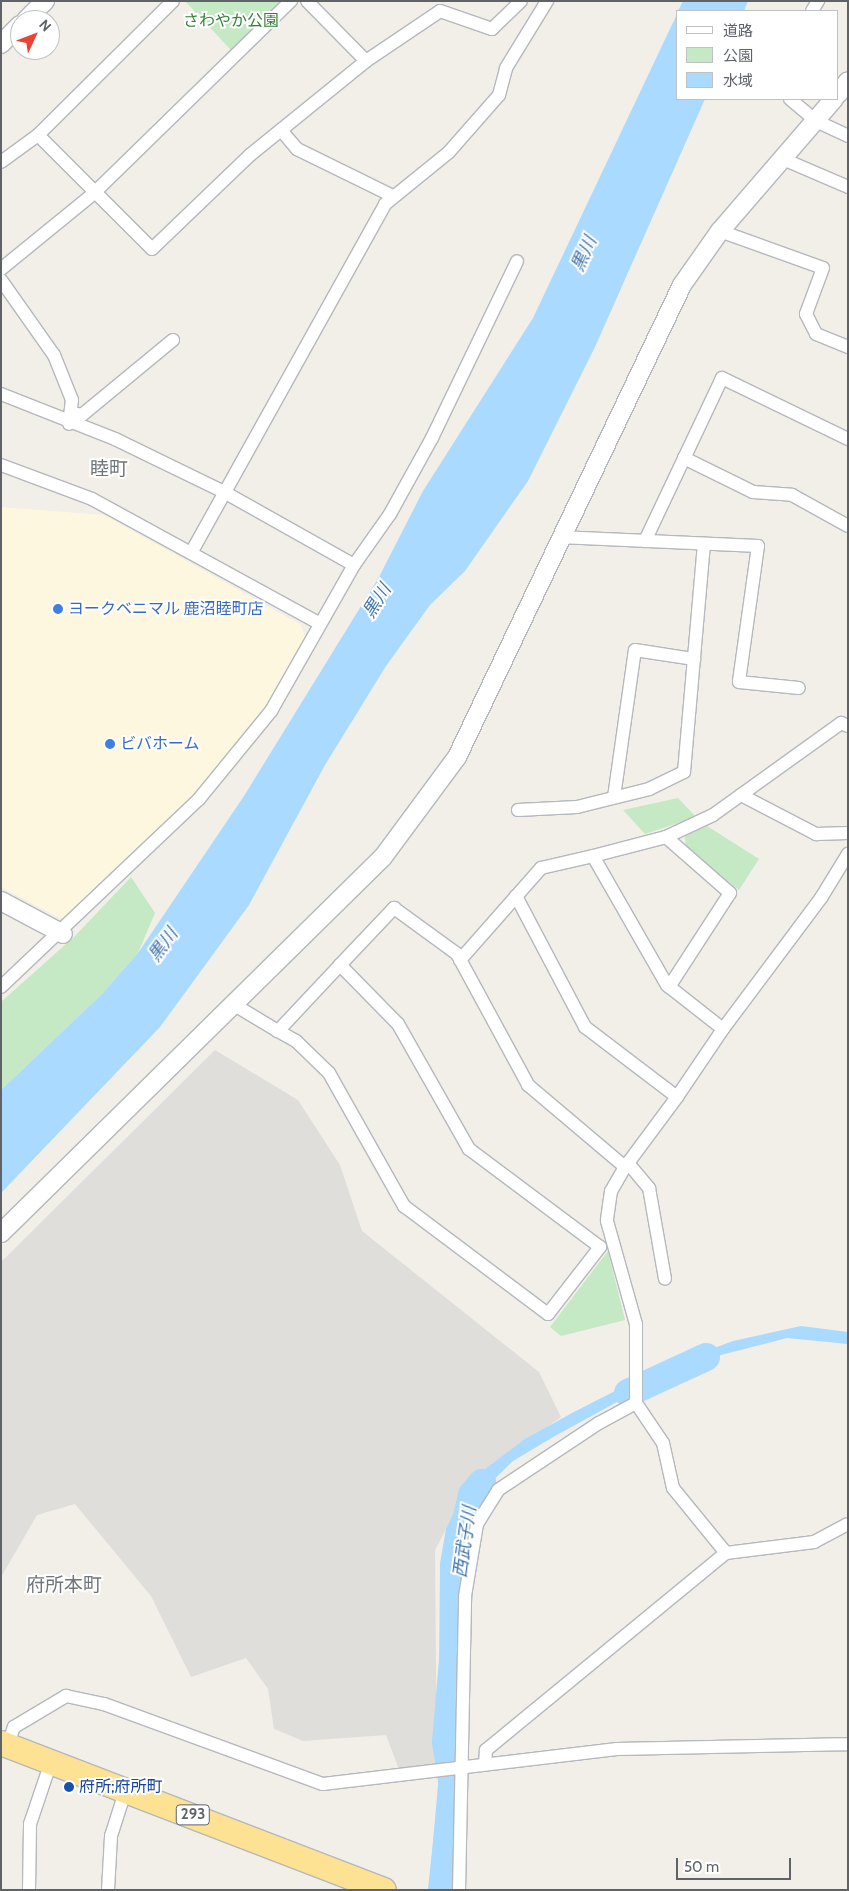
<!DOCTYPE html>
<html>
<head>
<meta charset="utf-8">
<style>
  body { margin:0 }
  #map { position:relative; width:849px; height:1891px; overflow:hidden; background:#f1efe8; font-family:Cabin,"Noto Sans JP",sans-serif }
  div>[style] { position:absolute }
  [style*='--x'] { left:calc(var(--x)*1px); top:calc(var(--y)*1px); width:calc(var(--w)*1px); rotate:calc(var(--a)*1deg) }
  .commercial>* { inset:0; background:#fef7e0 }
  .industrial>* { inset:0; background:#e0deda }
  .green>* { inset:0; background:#c5e8c5 }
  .water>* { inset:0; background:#aadaff }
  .river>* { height:28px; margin:-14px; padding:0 14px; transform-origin:14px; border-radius:14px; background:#aadaff }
  .roads { filter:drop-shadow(1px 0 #b5b8bc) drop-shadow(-1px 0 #b5b8bc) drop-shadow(0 1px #b5b8bc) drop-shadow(0 -1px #b5b8bc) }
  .street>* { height:12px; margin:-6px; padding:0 6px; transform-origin:6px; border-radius:6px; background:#fff }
  .secondary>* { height:18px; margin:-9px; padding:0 9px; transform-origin:9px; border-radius:9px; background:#fff }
  .highway>* { height:24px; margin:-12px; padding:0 12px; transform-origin:12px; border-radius:12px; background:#fde293 }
  .dots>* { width:14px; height:14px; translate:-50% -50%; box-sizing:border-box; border:2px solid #fff; border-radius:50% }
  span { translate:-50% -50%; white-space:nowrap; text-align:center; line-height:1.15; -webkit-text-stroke:4px #fff; paint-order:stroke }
  .shield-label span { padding:1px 4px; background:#fff; border:1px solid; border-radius:4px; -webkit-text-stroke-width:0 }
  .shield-label { font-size:15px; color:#5f6368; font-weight:700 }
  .park-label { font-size:16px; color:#348238 }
  .shop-label { font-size:16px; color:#366cbe }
  .left { translate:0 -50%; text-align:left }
  .transit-label { font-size:16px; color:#164399 }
  .water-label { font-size:18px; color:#4174aa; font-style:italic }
  .quarter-label { font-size:19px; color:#70757a }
  .frame { position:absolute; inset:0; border:2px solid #5f6368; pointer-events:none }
  .legend { position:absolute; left:676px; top:10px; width:162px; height:90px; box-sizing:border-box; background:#fff; border:1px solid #bfc1c3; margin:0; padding:6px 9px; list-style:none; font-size:15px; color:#5f6368 }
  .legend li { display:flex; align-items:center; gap:10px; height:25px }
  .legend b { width:25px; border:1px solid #bfc1c3 }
  .north { position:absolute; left:10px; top:10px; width:50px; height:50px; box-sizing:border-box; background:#fff; border:1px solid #bfc1c3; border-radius:50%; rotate:47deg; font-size:14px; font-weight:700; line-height:20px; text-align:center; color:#5f6368 }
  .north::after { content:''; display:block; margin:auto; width:18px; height:22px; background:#ea4335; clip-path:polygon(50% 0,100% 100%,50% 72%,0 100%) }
  .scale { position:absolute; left:676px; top:1858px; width:115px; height:22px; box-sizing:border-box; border:2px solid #5f6368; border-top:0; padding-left:6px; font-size:15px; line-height:18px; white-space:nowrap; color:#5f6368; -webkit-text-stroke:4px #fff; paint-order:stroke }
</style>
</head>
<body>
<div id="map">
  <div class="commercial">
    <i style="clip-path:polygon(1px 507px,104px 515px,301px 625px,307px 642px,262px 719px,195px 802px,68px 922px,1px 887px)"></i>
  </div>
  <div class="industrial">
    <i style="clip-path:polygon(215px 1050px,298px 1100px,340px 1165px,362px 1231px,539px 1372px,561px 1417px,472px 1481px,435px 1550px,437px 1774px,403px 1780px,386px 1735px,303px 1741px,274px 1729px,268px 1689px,246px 1658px,191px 1677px,151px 1596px,75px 1504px,37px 1515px,1px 1577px,1px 1262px)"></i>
  </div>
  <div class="green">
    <i style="clip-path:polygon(185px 1px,281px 1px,231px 50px)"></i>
    <i style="clip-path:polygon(678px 798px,696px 817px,645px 834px,623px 810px)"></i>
    <i style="clip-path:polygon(707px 826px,759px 859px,739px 890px,686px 851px,685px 836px)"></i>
    <i style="clip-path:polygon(131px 877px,155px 913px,138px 953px,102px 994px,1px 1090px,1px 1002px,75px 936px)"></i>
    <i style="clip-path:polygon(608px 1251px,625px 1320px,561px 1336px,550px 1327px)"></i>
  </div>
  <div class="water">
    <i style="clip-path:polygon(683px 1px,748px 1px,744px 11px,678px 11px)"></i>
    <i style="clip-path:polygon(678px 12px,678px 99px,705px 99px,595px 347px,528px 481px,465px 571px,430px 605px,386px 666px,325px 765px,249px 905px,160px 1027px,1px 1193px,1px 1090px,102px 994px,138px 953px,244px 796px,379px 577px,423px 491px,533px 318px)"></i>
    <i style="clip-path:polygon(801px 1326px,848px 1332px,848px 1344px,787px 1338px,717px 1356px,648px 1385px,555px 1436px,513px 1461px,481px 1492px,457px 1531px,453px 1549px,445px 1838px,437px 1890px,429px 1890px,438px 1785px,440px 1563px,446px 1529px,461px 1498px,480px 1473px,525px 1439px,572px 1413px,656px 1370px,733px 1341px)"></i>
  </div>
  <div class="river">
    <i style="--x:628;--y:1393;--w:86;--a:-24.8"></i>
    <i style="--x:442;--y:1890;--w:105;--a:-84"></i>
    <i style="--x:453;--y:1786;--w:45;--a:-99"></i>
    <i style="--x:446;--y:1742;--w:213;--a:-85.1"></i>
    <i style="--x:464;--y:1530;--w:36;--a:-77"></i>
    <i style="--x:472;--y:1495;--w:16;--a:-50"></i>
  </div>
  <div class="roads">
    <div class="street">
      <i style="--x:812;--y:11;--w:12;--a:-59"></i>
      <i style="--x:366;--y:61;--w:89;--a:-34"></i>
      <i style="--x:440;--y:11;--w:55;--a:19.1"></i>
      <i style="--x:492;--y:29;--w:40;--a:-44"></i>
      <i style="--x:790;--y:99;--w:34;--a:40"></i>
      <i style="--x:816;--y:121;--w:35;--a:25"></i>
      <i style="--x:281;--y:130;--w:25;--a:50"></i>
      <i style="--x:297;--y:149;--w:107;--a:26.1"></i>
      <i style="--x:38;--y:135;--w:161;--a:45"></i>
      <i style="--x:152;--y:249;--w:136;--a:-43.8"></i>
      <i style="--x:250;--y:155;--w:149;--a:-39"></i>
      <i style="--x:366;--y:61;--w:84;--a:-134.5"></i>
      <i style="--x:783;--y:159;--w:71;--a:23.3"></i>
      <i style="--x:1;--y:162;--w:46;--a:-36.1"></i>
      <i style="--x:38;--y:135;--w:190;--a:-44.8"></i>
      <i style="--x:720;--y:231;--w:109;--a:19.8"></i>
      <i style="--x:823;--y:268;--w:49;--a:110.3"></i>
      <i style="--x:806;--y:314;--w:22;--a:63"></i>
      <i style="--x:816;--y:334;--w:35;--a:22"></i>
      <i style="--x:1;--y:269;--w:119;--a:-39.2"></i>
      <i style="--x:93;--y:194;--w:277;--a:-44.3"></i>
      <i style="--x:1;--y:280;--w:92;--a:54.8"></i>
      <i style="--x:54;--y:355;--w:48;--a:68.2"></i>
      <i style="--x:72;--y:400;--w:24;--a:97"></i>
      <i style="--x:1;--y:394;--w:123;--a:21.5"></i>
      <i style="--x:115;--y:439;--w:121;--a:25.9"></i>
      <i style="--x:224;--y:492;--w:149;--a:29.3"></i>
      <i style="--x:354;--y:565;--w:168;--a:119.6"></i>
      <i style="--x:271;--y:711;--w:114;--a:129.3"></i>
      <i style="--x:199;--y:799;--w:273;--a:136.5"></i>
      <i style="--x:72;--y:413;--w:10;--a:11"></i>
      <i style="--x:82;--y:415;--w:118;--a:-39.5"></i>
      <i style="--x:684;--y:458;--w:77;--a:26.2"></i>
      <i style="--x:753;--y:492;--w:39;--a:4"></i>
      <i style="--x:792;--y:495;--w:64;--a:29"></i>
      <i style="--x:1;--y:465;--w:97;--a:20.5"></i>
      <i style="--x:92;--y:499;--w:260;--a:28.7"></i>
      <i style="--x:560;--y:537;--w:198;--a:2.6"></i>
      <i style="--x:758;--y:546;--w:137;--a:98"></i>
      <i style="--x:739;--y:682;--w:60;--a:5.7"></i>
      <i style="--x:645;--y:541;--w:180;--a:-64.7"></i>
      <i style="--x:722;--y:378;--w:140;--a:25.8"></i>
      <i style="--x:191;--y:553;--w:399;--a:-60.9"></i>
      <i style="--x:385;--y:204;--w:82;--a:-39.1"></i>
      <i style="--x:449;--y:152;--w:76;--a:-48.7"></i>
      <i style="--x:499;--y:95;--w:28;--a:-75"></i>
      <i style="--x:506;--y:68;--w:79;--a:-58.5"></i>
      <i style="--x:354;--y:565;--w:62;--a:-54.8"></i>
      <i style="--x:390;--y:514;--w:87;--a:-61.1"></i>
      <i style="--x:432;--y:438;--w:196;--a:-64.3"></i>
      <i style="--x:741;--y:795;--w:85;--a:27.5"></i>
      <i style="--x:816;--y:834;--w:32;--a:-2"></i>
      <i style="--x:614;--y:797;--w:148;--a:-81.9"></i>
      <i style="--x:635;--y:650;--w:60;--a:8.7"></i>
      <i style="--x:518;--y:810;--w:59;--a:-2.9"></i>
      <i style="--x:577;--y:807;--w:74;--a:-14"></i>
      <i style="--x:649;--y:789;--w:39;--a:-26"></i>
      <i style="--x:684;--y:772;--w:229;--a:-85"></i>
      <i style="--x:666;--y:837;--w:52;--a:-25.1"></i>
      <i style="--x:713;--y:815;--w:158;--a:-35.7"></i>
      <i style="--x:841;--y:723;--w:8;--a:23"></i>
      <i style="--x:593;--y:856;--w:75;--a:-14.6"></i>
      <i style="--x:666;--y:837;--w:85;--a:41.2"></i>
      <i style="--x:730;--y:893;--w:112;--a:123"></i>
      <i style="--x:460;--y:960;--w:123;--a:-48.6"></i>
      <i style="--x:541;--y:868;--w:53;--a:-13"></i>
      <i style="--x:593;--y:856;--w:149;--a:60.2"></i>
      <i style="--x:667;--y:985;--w:71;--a:38.2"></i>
      <i style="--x:723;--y:1029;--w:82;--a:124.1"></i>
      <i style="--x:677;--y:1097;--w:116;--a:-142.7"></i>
      <i style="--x:585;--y:1027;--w:148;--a:-117.8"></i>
      <i style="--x:340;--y:965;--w:79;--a:-46.5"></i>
      <i style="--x:394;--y:908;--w:78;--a:36.1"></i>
      <i style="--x:457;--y:954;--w:149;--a:61.5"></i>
      <i style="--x:528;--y:1085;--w:127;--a:40.2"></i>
      <i style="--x:625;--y:1167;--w:28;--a:120"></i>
      <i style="--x:611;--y:1191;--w:30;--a:98"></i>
      <i style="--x:607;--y:1221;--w:107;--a:74.3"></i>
      <i style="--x:636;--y:1324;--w:79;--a:90"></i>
      <i style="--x:636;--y:1403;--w:48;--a:56"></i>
      <i style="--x:663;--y:1443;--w:46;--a:77.5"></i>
      <i style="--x:673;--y:1488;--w:84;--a:50.8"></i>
      <i style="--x:233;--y:1004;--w:52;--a:31"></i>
      <i style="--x:278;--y:1031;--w:21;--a:29"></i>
      <i style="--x:296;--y:1041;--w:46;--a:44.1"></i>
      <i style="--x:329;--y:1073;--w:153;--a:60.6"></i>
      <i style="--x:404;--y:1206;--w:180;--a:36.9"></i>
      <i style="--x:548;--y:1314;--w:85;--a:-52.2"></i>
      <i style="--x:600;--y:1247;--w:164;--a:-143.2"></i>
      <i style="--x:469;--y:1149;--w:144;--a:-119.6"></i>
      <i style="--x:398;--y:1024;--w:83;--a:-134.5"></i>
      <i style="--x:340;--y:965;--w:91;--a:133.2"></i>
      <i style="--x:723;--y:1029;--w:164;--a:-53.2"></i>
      <i style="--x:821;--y:898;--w:52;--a:-58.5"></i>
      <i style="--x:628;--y:1163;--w:33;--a:50"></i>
      <i style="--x:649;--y:1188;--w:92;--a:80"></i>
      <i style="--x:625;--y:1167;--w:87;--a:-53.4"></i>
      <i style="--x:8;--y:1745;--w:19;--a:-72"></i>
      <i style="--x:14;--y:1727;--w:61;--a:-30.8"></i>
      <i style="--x:66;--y:1696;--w:39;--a:12"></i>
      <i style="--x:104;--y:1704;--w:233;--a:20.1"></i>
      <i style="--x:323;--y:1784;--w:296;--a:-6.8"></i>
      <i style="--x:617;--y:1749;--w:231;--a:-1.2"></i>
      <i style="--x:485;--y:1764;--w:14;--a:-86"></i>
      <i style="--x:486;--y:1750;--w:310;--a:-39.4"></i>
      <i style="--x:726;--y:1553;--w:89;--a:-7.1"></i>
      <i style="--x:814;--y:1542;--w:38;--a:-28"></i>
      <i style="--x:29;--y:1890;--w:66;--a:-89.1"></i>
      <i style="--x:30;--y:1824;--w:65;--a:-71.3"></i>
      <i style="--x:108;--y:1890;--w:54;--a:-86.8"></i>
      <i style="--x:111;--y:1836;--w:49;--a:-72.3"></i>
      <i style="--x:459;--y:1890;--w:294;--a:-88.8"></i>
      <i style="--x:465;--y:1596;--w:73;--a:-80.5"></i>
      <i style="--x:477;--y:1524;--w:40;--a:-58"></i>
      <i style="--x:498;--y:1490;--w:121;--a:-33.6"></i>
      <i style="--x:599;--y:1423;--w:42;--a:-28.4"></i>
    </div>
    <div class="secondary">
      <i style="--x:26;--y:20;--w:27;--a:-45"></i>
      <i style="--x:1;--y:44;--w:27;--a:-45"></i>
      <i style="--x:838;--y:94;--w:16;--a:-52"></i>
      <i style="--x:1;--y:901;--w:70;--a:28"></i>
      <i style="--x:1;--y:1233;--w:536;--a:-44.55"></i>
      <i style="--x:383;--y:857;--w:124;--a:-53.5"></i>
      <i style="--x:457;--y:757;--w:523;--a:-64.51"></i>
      <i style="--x:682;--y:285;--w:66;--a:-54.9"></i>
      <i style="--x:720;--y:231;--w:174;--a:-49.2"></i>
    </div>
    <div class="highway">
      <i style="--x:1;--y:1743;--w:410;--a:21"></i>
    </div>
  </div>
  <div class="dots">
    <i style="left:58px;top:609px;background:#3f7fe0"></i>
    <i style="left:110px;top:744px;background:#3f7fe0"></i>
    <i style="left:69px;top:1787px;background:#1a4fb4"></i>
  </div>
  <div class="shield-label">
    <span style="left:193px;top:1815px">293</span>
  </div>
  <div class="park-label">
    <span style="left:231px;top:21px">さわやか公園</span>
  </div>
  <div class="shop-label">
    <span class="left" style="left:68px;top:609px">ヨークベニマル 鹿沼睦町店</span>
    <span class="left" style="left:120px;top:744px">ビバホーム</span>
  </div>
  <div class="transit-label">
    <span class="left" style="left:79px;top:1787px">府所;府所町</span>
  </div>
  <div class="water-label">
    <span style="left:584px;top:254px;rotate:-66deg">黒川</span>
    <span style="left:377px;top:601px;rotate:-58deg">黒川</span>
    <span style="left:163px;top:945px;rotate:-54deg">黒川</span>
    <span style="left:465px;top:1542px;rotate:-82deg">西武子川</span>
  </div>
  <div class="quarter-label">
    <span style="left:109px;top:469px">睦町</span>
    <span style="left:64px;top:1585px">府所本町</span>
  </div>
  <div class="frame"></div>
  <ul class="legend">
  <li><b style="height:6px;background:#fff"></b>道路</li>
  <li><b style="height:14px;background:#c5e8c5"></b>公園</li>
  <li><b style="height:14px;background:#aadaff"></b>水域</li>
  </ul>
  <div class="north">N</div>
  <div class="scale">50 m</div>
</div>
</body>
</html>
